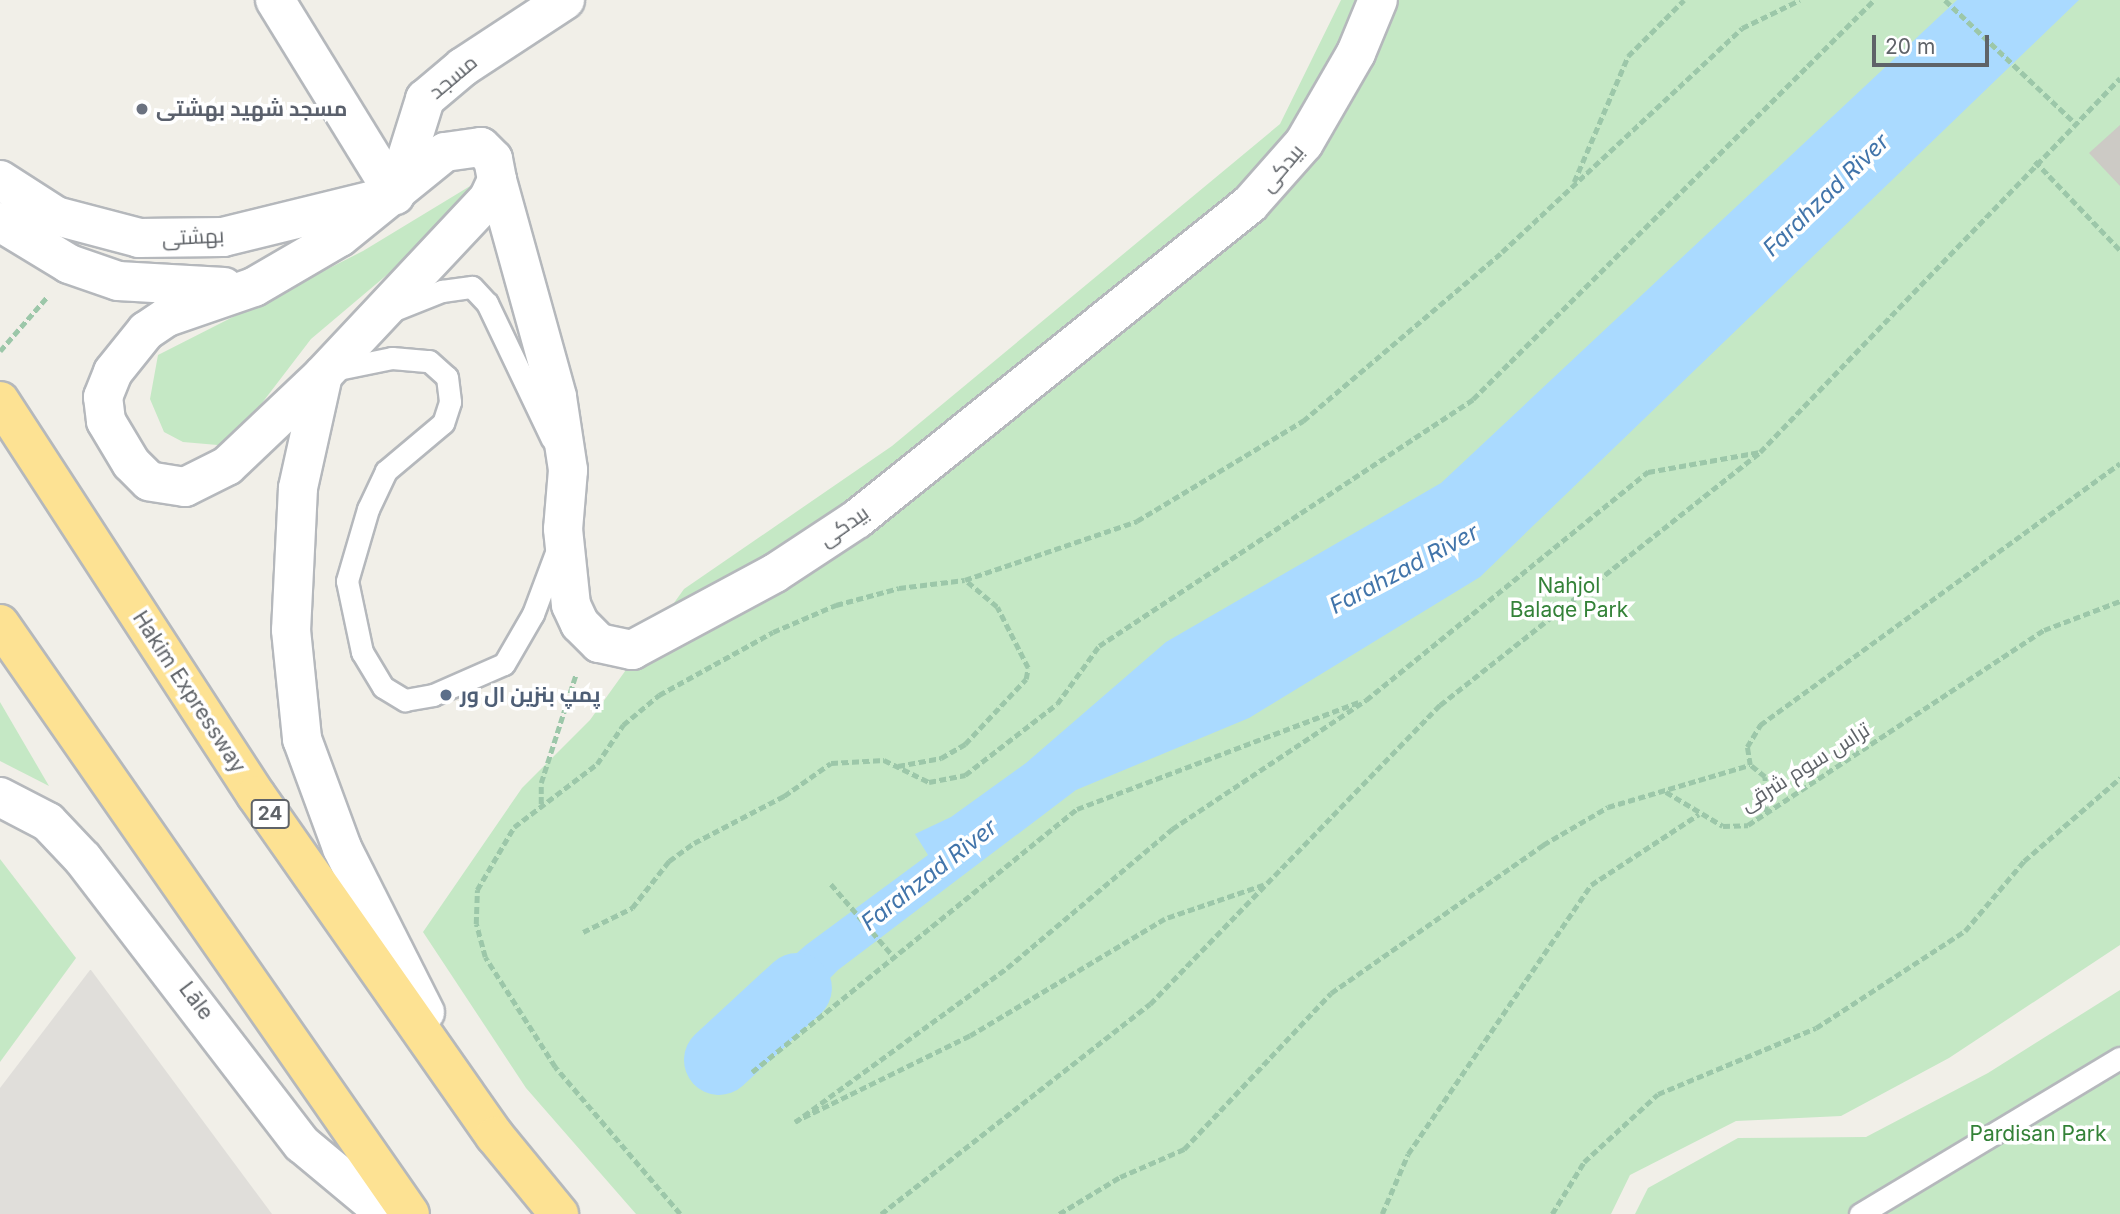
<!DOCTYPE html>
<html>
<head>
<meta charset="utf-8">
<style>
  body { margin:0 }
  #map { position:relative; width:2120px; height:1214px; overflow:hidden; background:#f1efe8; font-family:Inter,Cairo,sans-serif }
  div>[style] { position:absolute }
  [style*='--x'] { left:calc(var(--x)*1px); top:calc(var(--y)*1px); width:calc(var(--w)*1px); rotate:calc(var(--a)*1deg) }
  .industrial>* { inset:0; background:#e0deda }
  .green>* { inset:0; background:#c5e8c5 }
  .water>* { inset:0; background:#aadaff }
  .river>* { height:70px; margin:-35px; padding:0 35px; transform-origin:35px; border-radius:35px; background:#aadaff }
  .building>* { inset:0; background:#cccac5 }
  .path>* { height:4.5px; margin-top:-2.25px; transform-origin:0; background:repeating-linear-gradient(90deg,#9cc7a9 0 7px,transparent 0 10.5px) }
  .roads { filter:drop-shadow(2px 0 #b5b8bc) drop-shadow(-2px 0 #b5b8bc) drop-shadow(0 2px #b5b8bc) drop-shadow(0 -2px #b5b8bc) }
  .lane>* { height:21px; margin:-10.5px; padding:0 10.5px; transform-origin:10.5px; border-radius:10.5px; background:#fff }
  .street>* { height:38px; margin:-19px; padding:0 19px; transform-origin:19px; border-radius:19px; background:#fff }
  .secondary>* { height:38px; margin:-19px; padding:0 19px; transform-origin:19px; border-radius:19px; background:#fff }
  .highway>* { height:38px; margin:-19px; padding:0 19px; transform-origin:19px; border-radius:19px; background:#fde293 }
  .dots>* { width:19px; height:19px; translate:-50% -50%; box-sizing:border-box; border:4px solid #fff; border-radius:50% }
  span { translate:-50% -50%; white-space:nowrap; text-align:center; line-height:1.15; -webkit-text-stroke:7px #fff; paint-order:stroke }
  .shield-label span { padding:2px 5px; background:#fff; border:2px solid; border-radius:5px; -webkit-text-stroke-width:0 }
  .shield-label { font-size:19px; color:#5f6368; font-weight:700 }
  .street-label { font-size:21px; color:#5f6368 }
  .worship-label { font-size:21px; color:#5b616d; font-weight:700 }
  .left { translate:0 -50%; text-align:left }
  .park-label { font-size:21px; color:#348238 }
  .service-label { font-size:21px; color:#4e5e75; font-weight:700 }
  .water-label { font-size:23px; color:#4174aa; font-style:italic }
  .scale { position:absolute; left:1872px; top:35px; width:117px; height:32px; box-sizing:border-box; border:4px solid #5f6368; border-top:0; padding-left:9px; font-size:21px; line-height:24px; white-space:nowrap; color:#5f6368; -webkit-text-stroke:5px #fff; paint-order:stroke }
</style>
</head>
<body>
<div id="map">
  <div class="industrial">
    <i style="clip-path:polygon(90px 970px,91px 970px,272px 1214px,0 1214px,0 1088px)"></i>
  </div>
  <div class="green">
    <i style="clip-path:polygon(1341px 0,2120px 0,2120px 945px,1949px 1058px,1841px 1116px,1736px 1121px,1630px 1175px,1611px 1214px,636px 1214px,526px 1088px,423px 932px,522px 788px,590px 720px,684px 589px,892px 446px,1280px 124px)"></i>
    <i style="clip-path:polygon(485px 177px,472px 203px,311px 339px,229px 446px,183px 442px,164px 432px,150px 399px,158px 355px,363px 251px)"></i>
    <i style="clip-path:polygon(0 702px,49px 786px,0 761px)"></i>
    <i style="clip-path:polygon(0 859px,76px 958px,0 1062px)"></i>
    <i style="clip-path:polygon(2120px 990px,2120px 1214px,1635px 1214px,1648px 1188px,1738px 1138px,1866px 1137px,1988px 1073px)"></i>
  </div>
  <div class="water">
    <i style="clip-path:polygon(1957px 0,2079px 0,1480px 577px,1249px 718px,1076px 790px,838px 970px,742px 1067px,705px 1034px,806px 945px,928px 855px,915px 834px,951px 817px,1026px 763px,1166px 642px,1441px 483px)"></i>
  </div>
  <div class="river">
    <i style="--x:719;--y:1060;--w:106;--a:-42.7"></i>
  </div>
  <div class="building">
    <i style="clip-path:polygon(2120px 125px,2120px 186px,2089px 153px)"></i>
  </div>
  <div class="path">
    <i style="--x:1945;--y:0;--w:176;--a:43.4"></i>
    <i style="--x:2035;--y:161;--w:123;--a:46.3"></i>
    <i style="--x:1574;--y:182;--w:137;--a:-66.8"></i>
    <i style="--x:1628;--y:56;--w:79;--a:-45"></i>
    <i style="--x:0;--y:351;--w:72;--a:-49"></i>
    <i style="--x:898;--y:766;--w:44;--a:-10.5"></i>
    <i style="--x:941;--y:758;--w:28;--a:-30"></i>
    <i style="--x:965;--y:744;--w:89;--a:-46.8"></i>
    <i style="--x:1026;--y:679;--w:11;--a:-80"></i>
    <i style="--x:1028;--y:668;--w:68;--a:-116.9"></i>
    <i style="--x:997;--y:607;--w:40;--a:-140"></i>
    <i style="--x:1666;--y:792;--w:66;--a:30.8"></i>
    <i style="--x:1723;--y:826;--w:25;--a:-2"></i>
    <i style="--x:1748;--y:825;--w:354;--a:-33.4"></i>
    <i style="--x:2044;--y:630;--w:81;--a:-20.9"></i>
    <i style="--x:541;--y:804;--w:21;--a:-90"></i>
    <i style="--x:541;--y:783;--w:114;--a:-72.2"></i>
    <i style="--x:1766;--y:812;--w:35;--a:-92"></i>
    <i style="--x:1765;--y:777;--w:19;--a:-141"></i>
    <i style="--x:1750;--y:765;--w:18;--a:-99"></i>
    <i style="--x:1747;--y:747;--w:26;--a:-59"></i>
    <i style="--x:1760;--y:725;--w:445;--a:-36"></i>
    <i style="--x:831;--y:884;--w:96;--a:49.2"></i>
    <i style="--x:1264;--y:885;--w:105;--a:161"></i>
    <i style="--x:1165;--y:919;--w:227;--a:149"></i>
    <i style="--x:970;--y:1036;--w:195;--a:153.8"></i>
    <i style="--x:795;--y:1122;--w:262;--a:-36"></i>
    <i style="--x:1007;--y:968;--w:216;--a:-40.1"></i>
    <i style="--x:1172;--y:829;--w:233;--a:-33.6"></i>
    <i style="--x:1366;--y:700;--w:363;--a:-39"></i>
    <i style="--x:1648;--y:472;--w:114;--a:-10.1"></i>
    <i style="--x:583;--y:932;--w:55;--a:-26.1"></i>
    <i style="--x:632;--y:908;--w:60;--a:-51.8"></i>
    <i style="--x:669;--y:861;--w:31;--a:-36"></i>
    <i style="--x:694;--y:843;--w:102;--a:-27.6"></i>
    <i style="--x:784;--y:796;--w:57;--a:-35.1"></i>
    <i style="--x:831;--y:763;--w:53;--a:-3.2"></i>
    <i style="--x:884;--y:760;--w:50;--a:26.1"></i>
    <i style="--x:929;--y:782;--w:37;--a:-11"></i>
    <i style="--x:965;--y:775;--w:116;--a:-37.7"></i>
    <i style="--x:1057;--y:704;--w:72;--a:-54.1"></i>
    <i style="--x:1099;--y:646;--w:448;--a:-33.4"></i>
    <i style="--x:1473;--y:399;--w:566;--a:-44.86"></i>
    <i style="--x:752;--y:1072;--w:418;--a:-39"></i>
    <i style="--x:1077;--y:809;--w:301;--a:-20.8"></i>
    <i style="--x:680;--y:1214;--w:193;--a:-130.4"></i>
    <i style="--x:555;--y:1067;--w:130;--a:-122.5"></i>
    <i style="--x:485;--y:957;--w:34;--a:-105"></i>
    <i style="--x:476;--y:924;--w:34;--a:-88"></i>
    <i style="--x:477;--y:890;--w:73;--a:-59.6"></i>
    <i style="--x:514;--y:827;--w:104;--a:-37.2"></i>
    <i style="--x:597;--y:764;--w:47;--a:-56.3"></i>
    <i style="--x:623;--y:725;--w:47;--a:-39.8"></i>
    <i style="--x:659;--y:695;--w:130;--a:-28.9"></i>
    <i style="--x:773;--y:632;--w:69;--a:-23.2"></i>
    <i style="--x:836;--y:605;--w:65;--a:-15.1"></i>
    <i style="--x:899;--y:588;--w:66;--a:-6.9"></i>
    <i style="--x:965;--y:580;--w:182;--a:-18.9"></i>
    <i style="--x:1137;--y:521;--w:194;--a:-31.1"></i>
    <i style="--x:1303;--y:421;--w:261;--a:-40.3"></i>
    <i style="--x:1502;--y:252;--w:328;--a:-43"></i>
    <i style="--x:1742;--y:28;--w:64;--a:-25.8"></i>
    <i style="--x:881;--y:1214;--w:341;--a:-38"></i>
    <i style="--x:1150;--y:1004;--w:417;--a:-45.9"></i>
    <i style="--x:1440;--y:705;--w:408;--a:-38.3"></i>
    <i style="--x:1760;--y:452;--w:519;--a:-46.09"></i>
    <i style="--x:1059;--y:1214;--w:71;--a:-31.2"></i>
    <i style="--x:1120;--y:1177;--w:70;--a:-23.6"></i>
    <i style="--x:1184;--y:1149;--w:214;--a:-46.7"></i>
    <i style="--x:1331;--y:993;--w:259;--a:-34.9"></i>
    <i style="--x:1543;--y:845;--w:75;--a:-30.3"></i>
    <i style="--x:1608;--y:807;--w:148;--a:-16.5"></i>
    <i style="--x:1382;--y:1214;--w:65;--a:-66.6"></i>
    <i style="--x:1408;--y:1154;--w:325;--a:-55.8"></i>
    <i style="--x:1591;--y:885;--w:129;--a:-33.3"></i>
    <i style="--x:1552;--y:1214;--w:61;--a:-58.4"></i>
    <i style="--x:1584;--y:1162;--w:100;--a:-42.6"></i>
    <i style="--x:1658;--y:1094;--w:171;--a:-22.7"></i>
    <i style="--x:1816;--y:1028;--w:178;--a:-33.1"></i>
    <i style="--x:1965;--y:931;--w:92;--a:-49.9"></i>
    <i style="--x:2024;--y:861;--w:127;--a:-40.8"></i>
  </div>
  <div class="roads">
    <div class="lane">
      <i style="--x:394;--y:310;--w:52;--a:-21.6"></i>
      <i style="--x:442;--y:291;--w:30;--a:-8"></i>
      <i style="--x:472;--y:287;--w:22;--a:47"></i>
      <i style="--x:487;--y:303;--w:151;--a:64.5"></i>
      <i style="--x:338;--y:369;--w:55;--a:-11.5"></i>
      <i style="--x:392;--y:358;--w:37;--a:5"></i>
      <i style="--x:429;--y:361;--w:24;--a:42"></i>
      <i style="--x:447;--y:377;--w:25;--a:83"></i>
      <i style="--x:450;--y:402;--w:22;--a:108"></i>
      <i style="--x:443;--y:423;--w:75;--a:139.9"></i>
      <i style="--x:386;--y:471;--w:42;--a:115.3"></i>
      <i style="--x:368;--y:509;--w:75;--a:106.3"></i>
      <i style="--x:347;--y:581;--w:73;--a:78.1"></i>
      <i style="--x:362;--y:652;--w:41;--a:59"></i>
      <i style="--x:383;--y:687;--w:26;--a:31"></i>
      <i style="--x:405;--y:700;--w:28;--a:-10"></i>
      <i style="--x:433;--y:695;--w:77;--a:-23.6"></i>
      <i style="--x:504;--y:664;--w:58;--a:-59.9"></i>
      <i style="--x:533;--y:614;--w:72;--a:-69.5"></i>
      <i style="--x:1860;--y:1214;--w:303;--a:-31"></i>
    </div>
    <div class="street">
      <i style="--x:275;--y:0;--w:229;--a:58.4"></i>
      <i style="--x:0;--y:180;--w:67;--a:32.7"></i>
      <i style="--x:56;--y:216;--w:86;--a:14.8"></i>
      <i style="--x:139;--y:238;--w:84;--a:-0.7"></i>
      <i style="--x:223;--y:237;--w:168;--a:-13.8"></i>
      <i style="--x:497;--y:180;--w:225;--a:74.5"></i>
      <i style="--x:557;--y:397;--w:74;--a:81.4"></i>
      <i style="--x:568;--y:470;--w:59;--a:94.8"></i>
      <i style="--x:563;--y:529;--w:76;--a:84"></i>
      <i style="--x:571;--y:605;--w:21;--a:65"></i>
      <i style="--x:580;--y:624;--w:27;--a:45"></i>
      <i style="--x:599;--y:643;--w:34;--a:12"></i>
      <i style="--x:632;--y:650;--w:162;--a:-28.3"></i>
      <i style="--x:775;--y:573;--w:98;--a:-33.4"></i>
      <i style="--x:857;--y:519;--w:504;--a:-38.71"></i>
      <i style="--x:1250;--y:204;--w:81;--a:-48.5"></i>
      <i style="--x:1304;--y:143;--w:104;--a:-60"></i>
      <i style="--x:1356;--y:53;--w:57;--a:-67.5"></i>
      <i style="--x:395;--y:195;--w:101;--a:-72.6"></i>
      <i style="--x:425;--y:99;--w:50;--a:-40.1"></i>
      <i style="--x:463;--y:67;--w:122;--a:-33.3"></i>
      <i style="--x:0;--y:222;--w:81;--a:31.3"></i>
      <i style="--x:69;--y:264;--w:52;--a:19.1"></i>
      <i style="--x:118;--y:281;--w:106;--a:3.2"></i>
      <i style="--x:323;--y:375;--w:132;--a:136.5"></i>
      <i style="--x:227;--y:466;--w:47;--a:153.4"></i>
      <i style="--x:185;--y:487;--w:36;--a:-171"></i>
      <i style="--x:149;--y:481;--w:25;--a:-135"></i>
      <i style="--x:131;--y:463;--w:49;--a:-120.8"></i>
      <i style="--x:106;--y:421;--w:24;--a:-97"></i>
      <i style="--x:103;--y:397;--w:27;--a:-68"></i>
      <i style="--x:113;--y:372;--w:53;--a:-51.2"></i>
      <i style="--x:146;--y:331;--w:25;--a:-34"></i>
      <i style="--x:167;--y:317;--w:92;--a:-19"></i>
      <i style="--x:254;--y:287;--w:99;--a:-30.2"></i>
      <i style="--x:340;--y:237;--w:135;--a:-39"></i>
      <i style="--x:445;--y:152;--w:36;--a:-8"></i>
      <i style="--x:481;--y:147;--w:17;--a:45"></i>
      <i style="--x:493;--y:159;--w:21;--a:79"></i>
      <i style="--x:497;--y:180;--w:21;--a:115"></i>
      <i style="--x:488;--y:199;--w:241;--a:133.2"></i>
      <i style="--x:323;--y:375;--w:116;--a:102.5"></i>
      <i style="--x:298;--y:488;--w:142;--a:92.8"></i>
      <i style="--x:291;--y:630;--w:110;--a:84.2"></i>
      <i style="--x:302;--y:739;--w:116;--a:69.8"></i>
      <i style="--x:342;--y:848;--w:184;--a:63.2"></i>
    </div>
    <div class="secondary">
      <i style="--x:0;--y:797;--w:54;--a:27.5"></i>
      <i style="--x:48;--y:822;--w:51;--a:46.6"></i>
      <i style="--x:83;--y:859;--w:359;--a:52.5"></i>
      <i style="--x:302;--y:1144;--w:109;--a:39.8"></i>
    </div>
    <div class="highway">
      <i style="--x:0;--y:401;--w:470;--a:57"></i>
      <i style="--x:256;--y:795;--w:416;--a:55"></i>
      <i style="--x:495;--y:1136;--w:101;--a:50.6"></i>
      <i style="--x:0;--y:624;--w:718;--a:55.2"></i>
    </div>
  </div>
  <div class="dots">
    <i style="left:142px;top:109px;background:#6b7280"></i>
    <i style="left:446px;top:695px;background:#5c6f8a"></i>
  </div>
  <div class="shield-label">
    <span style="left:270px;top:814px">24</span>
  </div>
  <div class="street-label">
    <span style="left:453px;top:77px;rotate:-40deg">مسجد</span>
    <span style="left:1282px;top:168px;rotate:-50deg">بیدکی</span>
    <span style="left:193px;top:237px;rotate:-3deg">بهشتی</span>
    <span style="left:844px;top:526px;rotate:-35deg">بیدکی</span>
    <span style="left:189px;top:692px;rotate:57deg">Hakim Expressway</span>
    <span style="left:1805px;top:767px;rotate:-32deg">تراس سوم شرقی</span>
    <span style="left:196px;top:1001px;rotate:53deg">Lāle</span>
  </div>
  <div class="worship-label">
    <span class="left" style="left:156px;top:109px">مسجد شهید بهشتی</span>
  </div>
  <div class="park-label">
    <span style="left:1569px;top:598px">Nahjol<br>Balaqe Park</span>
    <span style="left:2038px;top:1134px">Pardisan Park</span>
  </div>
  <div class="service-label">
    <span class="left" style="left:460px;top:695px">پمپ بنزین ال ور</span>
  </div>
  <div class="water-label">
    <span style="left:1826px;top:195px;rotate:-44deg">Farahzad River</span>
    <span style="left:1404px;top:569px;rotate:-28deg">Farahzad River</span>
    <span style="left:929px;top:875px;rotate:-38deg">Farahzad River</span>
  </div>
  <div class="scale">20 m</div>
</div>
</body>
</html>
